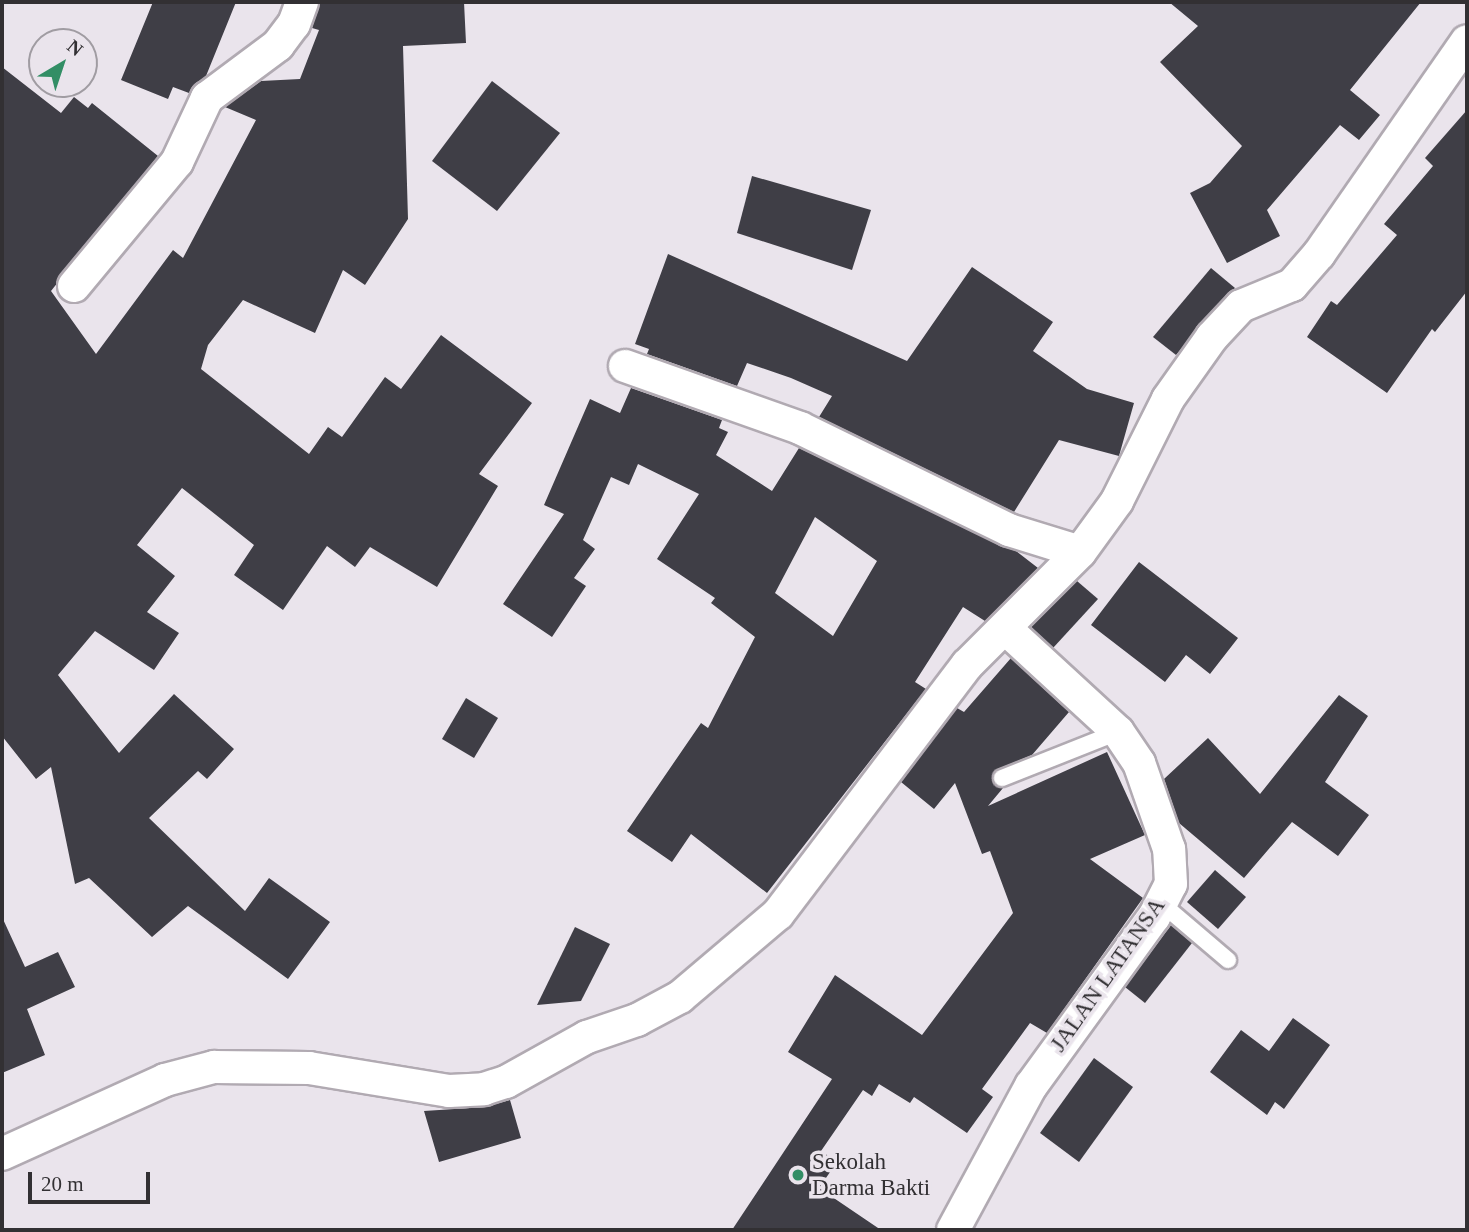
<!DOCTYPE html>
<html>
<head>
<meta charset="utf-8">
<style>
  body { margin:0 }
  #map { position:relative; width:1469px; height:1232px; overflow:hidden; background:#eae4ec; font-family:"Times New Roman",serif }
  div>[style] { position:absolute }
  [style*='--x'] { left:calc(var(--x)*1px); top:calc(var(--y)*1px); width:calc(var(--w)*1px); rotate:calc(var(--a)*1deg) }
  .building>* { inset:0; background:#3f3e46 }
  .roads { filter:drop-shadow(2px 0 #b1aab2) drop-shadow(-2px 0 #b1aab2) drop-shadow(0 2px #b1aab2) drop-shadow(0 -2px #b1aab2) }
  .service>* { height:16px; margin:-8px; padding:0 8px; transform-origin:8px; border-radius:8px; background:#fff }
  .minor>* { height:32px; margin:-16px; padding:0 16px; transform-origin:16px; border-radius:16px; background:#fff }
  .dots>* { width:19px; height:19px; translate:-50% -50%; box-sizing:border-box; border:4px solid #eae4ec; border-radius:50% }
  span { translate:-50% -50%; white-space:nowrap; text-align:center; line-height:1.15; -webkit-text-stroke:7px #eae4ec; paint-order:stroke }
  .street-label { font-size:23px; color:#323033 }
  .poi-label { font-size:23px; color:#323033 }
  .left { translate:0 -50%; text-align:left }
  .frame { position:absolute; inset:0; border:4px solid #323033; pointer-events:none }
  .north { position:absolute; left:28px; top:28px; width:70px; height:70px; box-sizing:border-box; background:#eae4ec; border:2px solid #a09ca2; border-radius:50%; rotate:39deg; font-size:19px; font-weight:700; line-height:28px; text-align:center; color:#323033 }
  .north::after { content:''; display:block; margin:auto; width:24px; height:32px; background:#328e65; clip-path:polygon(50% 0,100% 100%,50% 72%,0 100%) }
  .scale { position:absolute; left:28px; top:1172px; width:122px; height:32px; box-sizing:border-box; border:4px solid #323033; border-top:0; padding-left:9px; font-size:21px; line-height:24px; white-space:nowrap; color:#323033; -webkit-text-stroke:5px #eae4ec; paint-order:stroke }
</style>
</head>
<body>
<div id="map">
  <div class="building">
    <i style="clip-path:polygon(153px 2px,236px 2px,206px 76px,189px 93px,173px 87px,168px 99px,121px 80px)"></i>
    <i style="clip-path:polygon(320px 2px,464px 2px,466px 43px,403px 46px,408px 219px,365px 285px,343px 270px,315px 333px,243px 300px,208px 345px,201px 369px,309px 454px,328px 427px,342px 437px,385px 377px,401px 389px,441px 335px,532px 403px,479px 474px,498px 486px,437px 587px,370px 547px,355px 567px,327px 546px,283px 610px,234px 575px,254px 545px,182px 488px,137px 545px,175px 576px,147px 612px,179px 633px,154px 670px,95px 631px,58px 675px,119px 753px,174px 694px,234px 749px,207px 779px,198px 771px,149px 818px,245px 911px,269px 878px,330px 922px,288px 979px,188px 906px,152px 937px,89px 878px,75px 884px,51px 767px,36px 779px,2px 736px,2px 67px,61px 113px,74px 97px,88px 108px,92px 103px,158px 156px,51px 291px,96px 354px,173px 250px,183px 258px,256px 120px,225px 107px,261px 81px,300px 79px,319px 30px,312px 28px)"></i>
    <i style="clip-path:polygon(1169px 2px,1421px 2px,1350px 90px,1380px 115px,1359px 140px,1340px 125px,1267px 210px,1280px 236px,1227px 263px,1190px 193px,1210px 183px,1242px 146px,1160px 62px,1198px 26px)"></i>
    <i style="clip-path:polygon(492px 81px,560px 133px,497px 211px,432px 161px)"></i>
    <i style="clip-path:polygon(1467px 110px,1467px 291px,1435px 332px,1432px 329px,1387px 393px,1307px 337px,1331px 301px,1337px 305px,1397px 235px,1384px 224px,1433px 166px,1425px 158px)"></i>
    <i style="clip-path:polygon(752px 176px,871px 210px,852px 270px,737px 233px)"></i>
    <i style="clip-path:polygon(668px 254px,907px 361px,972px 267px,1053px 322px,1033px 351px,1087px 389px,1134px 403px,1119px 456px,1059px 440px,1014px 512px,819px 417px,832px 396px,791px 378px,747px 363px,737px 386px,647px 354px,649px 349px,635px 344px)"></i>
    <i style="clip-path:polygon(1211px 268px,1235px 288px,1176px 355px,1153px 337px)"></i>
    <i style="clip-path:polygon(evenodd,631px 388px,722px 420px,719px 428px,728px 432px,716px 455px,772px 491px,799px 448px,1016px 551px,1038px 568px,985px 621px,963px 607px,915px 682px,926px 689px,767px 893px,691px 834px,672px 862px,627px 831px,701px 723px,708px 728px,755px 637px,711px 603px,715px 598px,657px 559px,699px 494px,638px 464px,629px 485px,611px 477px,583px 540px,595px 549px,574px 578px,586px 586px,552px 637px,503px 604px,564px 514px,544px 505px,590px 399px,620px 413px,631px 388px,815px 517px,877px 561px,833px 636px,775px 593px,815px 517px)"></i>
    <i style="clip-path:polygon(1139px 562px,1238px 638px,1210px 674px,1186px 655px,1165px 682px,1091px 625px)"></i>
    <i style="clip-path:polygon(1077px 581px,1098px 599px,1053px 648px,1031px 627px)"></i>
    <i style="clip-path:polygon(1011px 658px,1069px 712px,1032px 755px,994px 771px,993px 782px,1003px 788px,988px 806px,1107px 752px,1145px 835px,1090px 859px,1143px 898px,1047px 1033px,1030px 1023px,982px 1089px,993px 1097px,967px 1133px,914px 1097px,910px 1103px,879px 1084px,872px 1096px,863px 1090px,821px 1151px,837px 1162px,819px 1188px,881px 1230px,732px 1230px,832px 1079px,788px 1052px,835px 975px,922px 1035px,1013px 913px,990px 851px,982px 854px,955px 783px,934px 809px,901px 782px,957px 708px,964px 712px)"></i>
    <i style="clip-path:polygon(1339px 695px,1368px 716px,1325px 782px,1369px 815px,1338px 856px,1292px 822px,1244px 878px,1179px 823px,1164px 779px,1208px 738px,1260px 794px)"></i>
    <i style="clip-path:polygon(466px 698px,498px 718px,474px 758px,442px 739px)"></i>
    <i style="clip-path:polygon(1215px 870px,1246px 897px,1218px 929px,1187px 902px)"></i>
    <i style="clip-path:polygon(2px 917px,25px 967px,58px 952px,75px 987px,27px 1009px,45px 1055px,2px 1073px)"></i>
    <i style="clip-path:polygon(1171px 925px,1192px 943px,1145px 1003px,1125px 987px)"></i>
    <i style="clip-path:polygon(575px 927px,610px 944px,581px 1001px,537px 1005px)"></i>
    <i style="clip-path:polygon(1293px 1018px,1330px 1045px,1284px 1109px,1275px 1102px,1267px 1115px,1210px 1072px,1241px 1030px,1269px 1051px)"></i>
    <i style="clip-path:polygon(1094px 1058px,1133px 1087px,1079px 1162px,1040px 1133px)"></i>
    <i style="clip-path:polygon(510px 1100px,521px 1138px,439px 1162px,424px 1111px,485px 1107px)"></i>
  </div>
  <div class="roads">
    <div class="service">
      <i style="--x:1002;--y:778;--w:125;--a:-21.6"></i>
      <i style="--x:1161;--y:903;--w:88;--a:40.4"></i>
    </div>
    <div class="minor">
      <i style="--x:74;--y:286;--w:161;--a:-50.3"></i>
      <i style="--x:177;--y:162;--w:71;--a:-64.9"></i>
      <i style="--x:207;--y:98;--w:89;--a:-36.7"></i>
      <i style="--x:278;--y:45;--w:26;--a:-53"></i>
      <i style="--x:294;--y:24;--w:23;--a:-70"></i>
      <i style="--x:625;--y:366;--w:186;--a:19.5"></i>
      <i style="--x:800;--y:428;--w:233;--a:26"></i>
      <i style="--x:1009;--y:530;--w:74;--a:17.2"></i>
      <i style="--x:2;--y:1154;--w:179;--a:-24.4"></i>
      <i style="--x:165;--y:1080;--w:51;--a:-14.9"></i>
      <i style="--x:214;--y:1067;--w:95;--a:0.6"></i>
      <i style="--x:309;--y:1068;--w:142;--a:9.3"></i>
      <i style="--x:449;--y:1091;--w:35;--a:-3"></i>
      <i style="--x:484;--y:1089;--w:23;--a:-18"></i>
      <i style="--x:506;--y:1082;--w:93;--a:-29.1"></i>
      <i style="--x:587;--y:1037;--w:53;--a:-18.8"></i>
      <i style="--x:637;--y:1020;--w:49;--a:-28.1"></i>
      <i style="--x:680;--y:997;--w:128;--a:-40.3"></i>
      <i style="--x:778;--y:914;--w:313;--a:-52.8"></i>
      <i style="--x:967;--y:665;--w:160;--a:-45"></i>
      <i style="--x:1080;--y:552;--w:63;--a:-54"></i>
      <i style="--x:1117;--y:501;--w:114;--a:-63.4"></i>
      <i style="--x:1168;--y:399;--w:76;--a:-54.6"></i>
      <i style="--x:1212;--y:337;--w:42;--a:-46.9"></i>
      <i style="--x:1241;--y:306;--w:55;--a:-22.4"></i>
      <i style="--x:1292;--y:285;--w:41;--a:-48.9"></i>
      <i style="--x:1319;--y:254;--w:259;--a:-55.2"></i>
      <i style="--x:953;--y:1230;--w:164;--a:-61.6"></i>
      <i style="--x:1031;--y:1086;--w:209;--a:-54"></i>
      <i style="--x:1154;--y:917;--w:37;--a:-63"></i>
      <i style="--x:1171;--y:884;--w:35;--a:-93"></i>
      <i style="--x:1169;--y:849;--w:91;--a:-109.2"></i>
      <i style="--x:1139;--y:763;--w:37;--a:-124"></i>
      <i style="--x:1118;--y:732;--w:151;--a:-137.4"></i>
    </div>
  </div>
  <div class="dots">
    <i style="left:798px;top:1175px;background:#328e65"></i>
  </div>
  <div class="street-label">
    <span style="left:1108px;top:975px;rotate:-55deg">JALAN LATANSA</span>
  </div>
  <div class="poi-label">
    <span class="left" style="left:812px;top:1175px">Sekolah<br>Darma Bakti</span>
  </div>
  <div class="frame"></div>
  <div class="north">N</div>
  <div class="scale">20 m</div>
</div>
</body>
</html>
